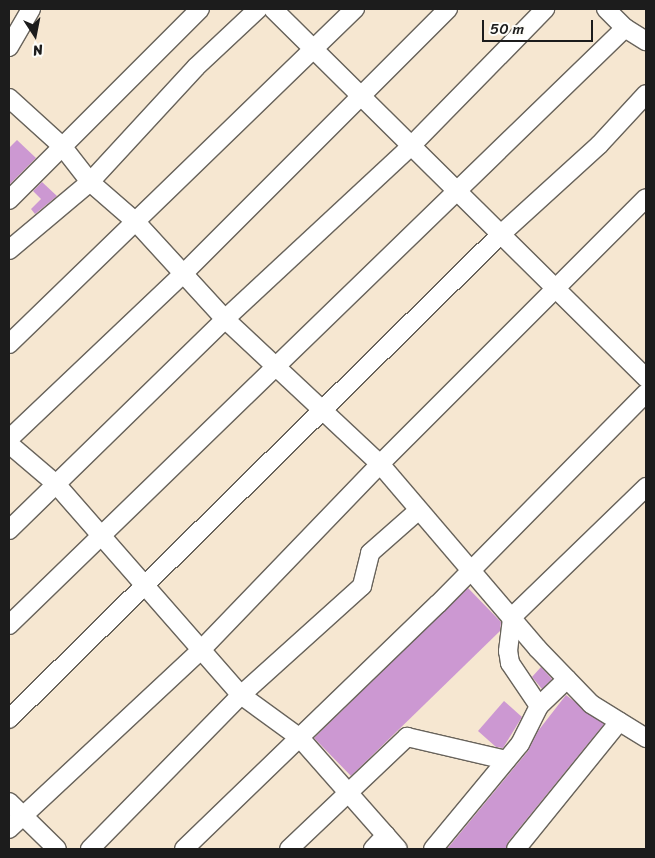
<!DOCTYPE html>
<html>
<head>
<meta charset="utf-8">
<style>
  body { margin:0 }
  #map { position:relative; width:655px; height:858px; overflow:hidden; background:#f6e7d1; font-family:Sriracha,sans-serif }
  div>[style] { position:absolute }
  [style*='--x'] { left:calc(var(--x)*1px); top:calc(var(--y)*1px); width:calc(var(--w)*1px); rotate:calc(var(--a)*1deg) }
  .building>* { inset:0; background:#cc98d2 }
  .roads { filter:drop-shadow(1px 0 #68635b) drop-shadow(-1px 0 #68635b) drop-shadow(0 1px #68635b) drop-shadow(0 -1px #68635b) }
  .minor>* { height:18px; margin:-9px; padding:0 9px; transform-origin:9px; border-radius:9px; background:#fff }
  span { translate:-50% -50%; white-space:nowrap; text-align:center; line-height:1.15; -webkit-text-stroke:4px #fdfcf7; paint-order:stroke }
  .frame { position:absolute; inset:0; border:10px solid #1c1c1c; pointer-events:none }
  .north { position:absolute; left:10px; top:10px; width:50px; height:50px; -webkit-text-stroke:4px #fdfcf7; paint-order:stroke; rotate:169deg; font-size:14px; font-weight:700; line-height:20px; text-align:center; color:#1c1c1c }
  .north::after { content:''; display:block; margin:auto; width:18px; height:22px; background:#1c1c1c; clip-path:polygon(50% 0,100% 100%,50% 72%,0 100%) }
  .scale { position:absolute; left:482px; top:20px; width:111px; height:22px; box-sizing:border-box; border:2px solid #1c1c1c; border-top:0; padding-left:6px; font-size:15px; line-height:18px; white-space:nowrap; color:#1c1c1c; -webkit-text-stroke:4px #fdfcf7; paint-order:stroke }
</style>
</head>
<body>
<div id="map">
  <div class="building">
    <i style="clip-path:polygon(17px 140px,36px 158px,9px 185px,9px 148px)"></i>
    <i style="clip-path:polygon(42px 182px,57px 196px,35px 214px,31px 209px,41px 199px,33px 191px)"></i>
    <i style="clip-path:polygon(468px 588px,501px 622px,500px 631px,351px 776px,314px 738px)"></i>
    <i style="clip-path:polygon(541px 667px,552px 679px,542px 689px,532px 677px)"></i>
    <i style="clip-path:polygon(566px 695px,604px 724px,508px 842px,506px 849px,447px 849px,528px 751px,538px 731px)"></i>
    <i style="clip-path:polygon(504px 701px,522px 717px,503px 748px,496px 747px,478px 731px)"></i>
  </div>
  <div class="roads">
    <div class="minor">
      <i style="--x:273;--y:9;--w:525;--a:44.69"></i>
      <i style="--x:606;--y:9;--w:27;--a:45"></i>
      <i style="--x:625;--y:28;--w:25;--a:32"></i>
      <i style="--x:9;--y:47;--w:44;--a:-59.9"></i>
      <i style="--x:9;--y:98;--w:72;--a:42.2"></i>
      <i style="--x:62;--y:146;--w:46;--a:52.1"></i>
      <i style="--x:90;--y:182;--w:61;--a:41"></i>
      <i style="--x:136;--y:222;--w:132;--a:47.5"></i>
      <i style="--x:225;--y:319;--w:212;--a:43.1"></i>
      <i style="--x:380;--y:464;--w:242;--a:49.5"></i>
      <i style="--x:537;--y:648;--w:78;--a:46"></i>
      <i style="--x:591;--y:704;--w:65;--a:31.7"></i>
      <i style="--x:9;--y:200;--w:270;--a:-45"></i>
      <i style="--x:9;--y:250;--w:106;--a:-40"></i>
      <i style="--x:90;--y:182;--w:156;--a:-47.3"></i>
      <i style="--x:196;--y:67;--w:85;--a:-43.1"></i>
      <i style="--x:9;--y:344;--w:482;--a:-44.1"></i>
      <i style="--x:9;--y:439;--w:243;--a:-43.5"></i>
      <i style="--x:185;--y:272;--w:372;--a:-45"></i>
      <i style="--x:9;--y:444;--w:62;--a:40.4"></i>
      <i style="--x:56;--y:484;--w:281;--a:48.8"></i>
      <i style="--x:241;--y:695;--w:73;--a:36.1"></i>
      <i style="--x:300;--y:738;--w:148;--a:48.6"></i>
      <i style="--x:9;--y:530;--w:302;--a:-44.3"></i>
      <i style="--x:225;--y:319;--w:254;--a:-42.9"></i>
      <i style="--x:411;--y:146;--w:192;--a:-45.6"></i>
      <i style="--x:9;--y:625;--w:858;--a:-44.1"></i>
      <i style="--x:539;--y:706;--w:52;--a:-124"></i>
      <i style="--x:510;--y:663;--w:12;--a:-99"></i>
      <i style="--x:508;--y:651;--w:34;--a:-83"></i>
      <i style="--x:512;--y:617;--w:187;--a:-44.1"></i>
      <i style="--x:9;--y:719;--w:689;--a:-44.59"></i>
      <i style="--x:500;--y:235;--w:134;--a:-42.3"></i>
      <i style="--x:599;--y:145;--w:69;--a:-47.3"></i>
      <i style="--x:9;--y:802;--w:67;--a:44.4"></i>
      <i style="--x:9;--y:829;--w:261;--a:-43"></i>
      <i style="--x:200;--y:651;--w:260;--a:-46.1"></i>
      <i style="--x:380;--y:464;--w:376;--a:-45"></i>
      <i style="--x:90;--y:849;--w:216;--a:-45.6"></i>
      <i style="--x:241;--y:695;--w:163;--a:-42"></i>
      <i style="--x:362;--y:586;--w:34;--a:-76"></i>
      <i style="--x:370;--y:553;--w:65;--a:-41.3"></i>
      <i style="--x:184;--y:849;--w:353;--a:-44"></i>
      <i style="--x:438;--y:604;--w:296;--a:-45.4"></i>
      <i style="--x:289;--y:849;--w:163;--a:-43.5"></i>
      <i style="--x:407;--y:737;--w:102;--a:13.1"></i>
      <i style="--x:373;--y:849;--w:19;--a:-47"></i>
      <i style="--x:433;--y:849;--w:136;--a:-50.4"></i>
      <i style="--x:520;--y:744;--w:42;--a:-63.4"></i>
      <i style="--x:539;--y:706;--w:39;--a:-44"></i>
      <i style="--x:516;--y:849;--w:164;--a:-51"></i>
    </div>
  </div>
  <div class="frame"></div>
  <div class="north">N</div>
  <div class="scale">50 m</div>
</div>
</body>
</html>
